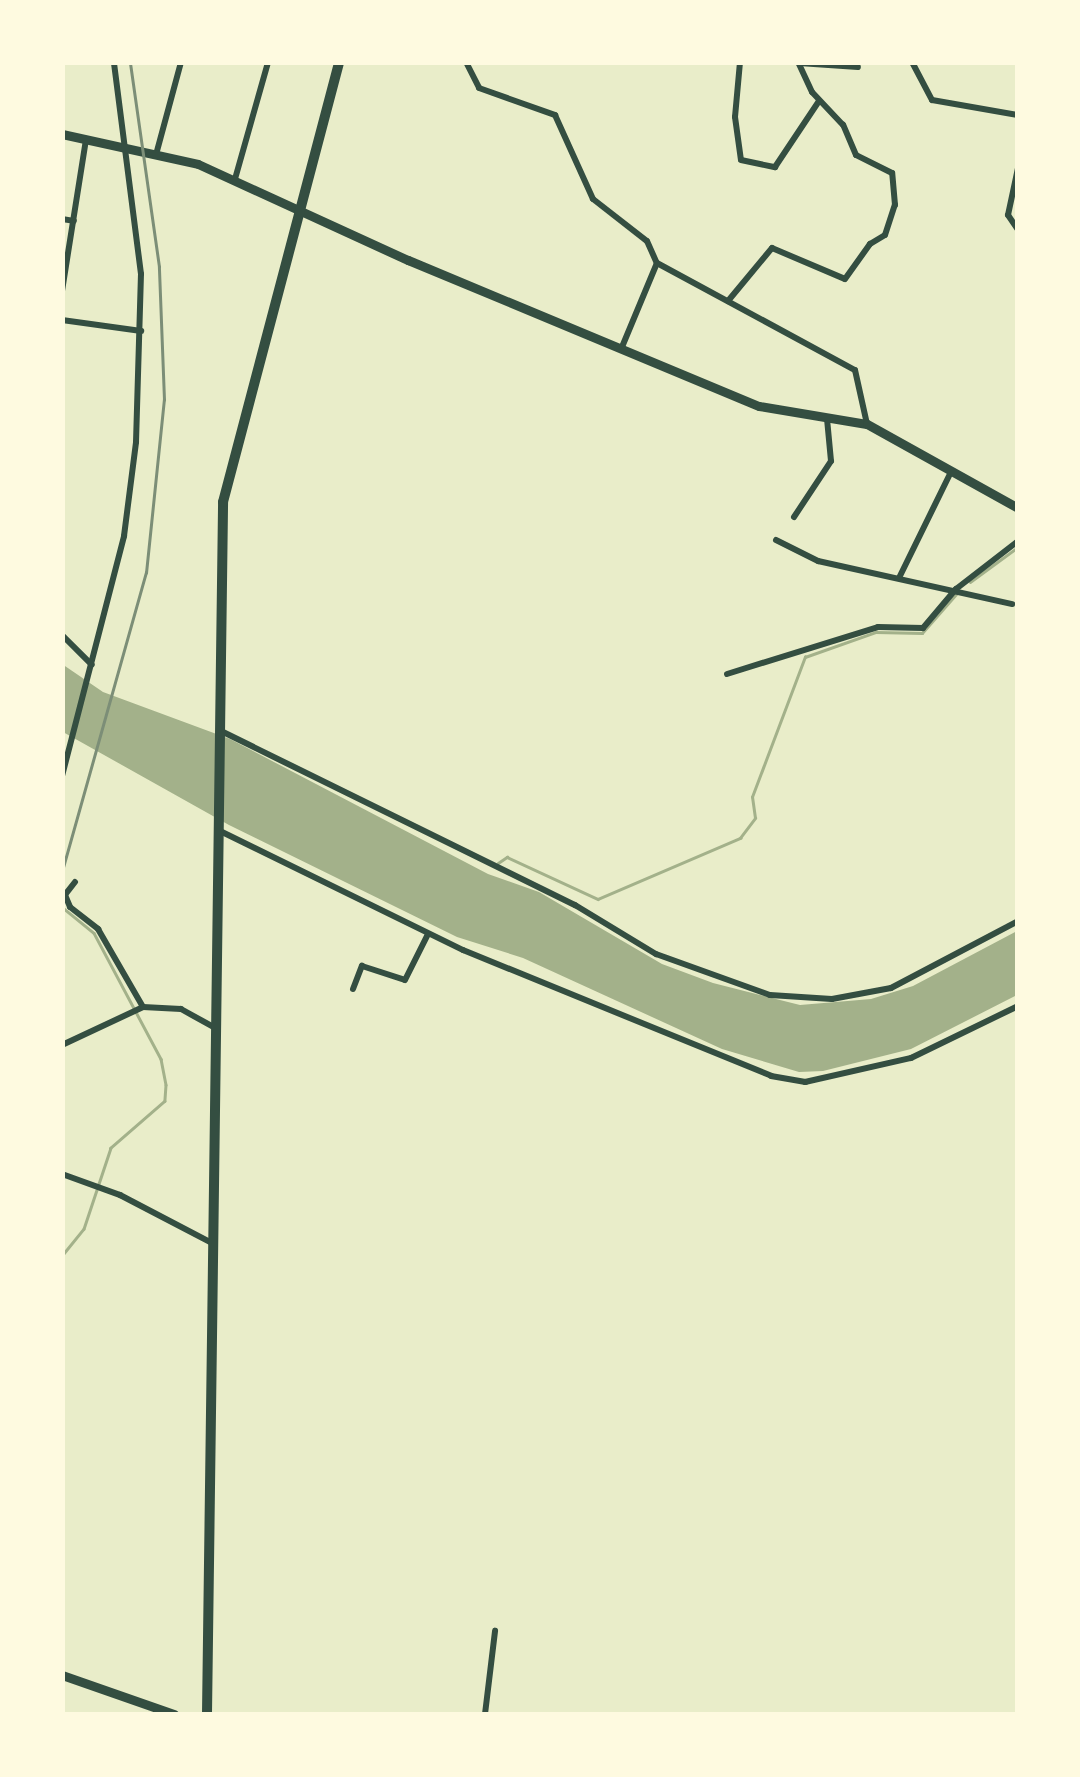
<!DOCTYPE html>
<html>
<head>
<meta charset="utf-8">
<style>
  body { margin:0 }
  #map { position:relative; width:1080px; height:1777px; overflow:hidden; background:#e9edc9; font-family:"Fira Sans Condensed",sans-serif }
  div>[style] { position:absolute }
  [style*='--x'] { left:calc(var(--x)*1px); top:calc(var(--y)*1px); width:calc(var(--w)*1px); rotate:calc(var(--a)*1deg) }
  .water>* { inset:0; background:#a3b18a }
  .stream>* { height:2.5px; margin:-1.25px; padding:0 1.25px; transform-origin:1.25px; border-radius:1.25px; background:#a3b18a }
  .minor>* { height:6px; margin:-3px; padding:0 3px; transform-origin:3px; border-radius:3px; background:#344e41 }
  .secondary>* { height:9px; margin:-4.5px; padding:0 4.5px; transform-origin:4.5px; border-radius:4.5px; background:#344e41 }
  .trunk>* { height:10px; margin:-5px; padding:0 5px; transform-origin:5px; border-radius:5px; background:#344e41 }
  .rail>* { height:2.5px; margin:-1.25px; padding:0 1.25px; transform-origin:1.25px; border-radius:1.25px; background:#7c8e77 }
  span { translate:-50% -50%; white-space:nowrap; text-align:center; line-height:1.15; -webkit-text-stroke:9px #fefae0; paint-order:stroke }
  .frame { position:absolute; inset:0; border:65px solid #fefae0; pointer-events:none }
</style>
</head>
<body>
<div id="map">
  <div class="water">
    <i style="clip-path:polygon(62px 664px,103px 692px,230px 739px,488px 874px,539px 892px,662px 964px,713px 983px,800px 1005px,871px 999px,913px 986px,1017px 931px,1017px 995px,911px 1049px,823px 1071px,799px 1072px,722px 1049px,523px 958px,457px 937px,229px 825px,63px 732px)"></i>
  </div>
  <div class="stream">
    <i style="--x:970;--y:582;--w:59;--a:-36.1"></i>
    <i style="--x:498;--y:863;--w:11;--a:-34"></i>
    <i style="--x:507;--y:857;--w:100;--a:24.8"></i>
    <i style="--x:598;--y:899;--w:155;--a:-23.2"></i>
    <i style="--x:740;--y:838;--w:25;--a:-53"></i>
    <i style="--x:755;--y:818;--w:21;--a:-98"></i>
    <i style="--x:752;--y:797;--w:150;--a:-69.3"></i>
    <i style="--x:805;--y:657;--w:75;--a:-19.4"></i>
    <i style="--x:876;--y:632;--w:46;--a:1.2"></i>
    <i style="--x:922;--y:633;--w:53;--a:-48.8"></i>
    <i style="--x:62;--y:907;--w:41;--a:39.1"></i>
    <i style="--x:94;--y:933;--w:143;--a:62"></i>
    <i style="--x:161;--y:1059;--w:26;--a:79"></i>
    <i style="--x:166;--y:1085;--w:16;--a:94"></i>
    <i style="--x:165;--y:1101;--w:72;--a:139"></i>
    <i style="--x:111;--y:1148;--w:85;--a:108.4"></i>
    <i style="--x:84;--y:1229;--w:35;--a:129"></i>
  </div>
  <div class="minor">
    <i style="--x:466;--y:62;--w:29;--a:63"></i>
    <i style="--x:479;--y:88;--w:81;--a:19.6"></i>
    <i style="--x:555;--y:115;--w:92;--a:65.7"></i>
    <i style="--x:593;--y:199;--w:68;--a:37.9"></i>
    <i style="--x:647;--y:241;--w:24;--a:66"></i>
    <i style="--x:657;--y:263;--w:225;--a:28.4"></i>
    <i style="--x:855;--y:370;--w:55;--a:77.5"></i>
    <i style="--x:740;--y:62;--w:55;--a:95.2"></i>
    <i style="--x:735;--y:117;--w:43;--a:82.1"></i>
    <i style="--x:741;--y:160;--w:35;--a:12"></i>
    <i style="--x:775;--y:167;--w:79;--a:-56.3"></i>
    <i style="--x:912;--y:62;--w:43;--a:62.2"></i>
    <i style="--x:932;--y:100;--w:87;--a:9.9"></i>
    <i style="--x:799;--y:63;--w:59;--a:3.9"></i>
    <i style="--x:157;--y:151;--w:92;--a:-74.9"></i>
    <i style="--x:1018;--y:168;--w:48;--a:102"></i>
    <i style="--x:1008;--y:215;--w:18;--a:56"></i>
    <i style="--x:235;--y:179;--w:122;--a:-74.2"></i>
    <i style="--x:62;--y:219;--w:12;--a:9"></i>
    <i style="--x:1018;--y:277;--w:21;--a:90"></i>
    <i style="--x:62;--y:291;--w:154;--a:-81"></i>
    <i style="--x:728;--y:301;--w:69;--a:-50.3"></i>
    <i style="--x:772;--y:248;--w:79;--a:23"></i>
    <i style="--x:845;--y:279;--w:43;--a:-54.5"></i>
    <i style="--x:870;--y:244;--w:17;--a:-31"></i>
    <i style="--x:885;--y:235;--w:32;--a:-72"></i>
    <i style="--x:895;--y:205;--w:32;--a:-95"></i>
    <i style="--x:892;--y:173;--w:40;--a:-153.4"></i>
    <i style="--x:856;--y:155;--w:33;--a:-113"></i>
    <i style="--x:843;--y:125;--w:45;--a:-133.2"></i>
    <i style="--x:812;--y:92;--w:33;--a:-115"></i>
    <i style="--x:62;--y:320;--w:80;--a:7.9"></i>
    <i style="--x:622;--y:347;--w:91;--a:-67.4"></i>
    <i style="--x:794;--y:517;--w:67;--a:-56.5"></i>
    <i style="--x:831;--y:461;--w:42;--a:-95.4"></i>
    <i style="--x:776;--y:540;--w:47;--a:26.6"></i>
    <i style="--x:818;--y:561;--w:199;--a:12.5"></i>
    <i style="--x:899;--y:578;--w:118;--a:-63.9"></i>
    <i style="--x:62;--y:635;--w:42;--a:45"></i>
    <i style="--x:727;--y:674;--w:158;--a:-17.3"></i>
    <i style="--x:878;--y:627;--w:45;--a:1.3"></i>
    <i style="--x:923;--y:628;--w:51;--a:-49.8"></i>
    <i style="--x:956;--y:589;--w:78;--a:-37.7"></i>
    <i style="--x:219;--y:730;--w:397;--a:26.2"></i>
    <i style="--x:575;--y:905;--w:95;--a:31.2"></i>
    <i style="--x:656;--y:954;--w:121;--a:19.8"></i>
    <i style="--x:770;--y:995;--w:62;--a:3.7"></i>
    <i style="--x:832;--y:999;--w:60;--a:-10.6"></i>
    <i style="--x:891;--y:988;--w:144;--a:-27.8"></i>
    <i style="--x:62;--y:776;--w:248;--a:-75.5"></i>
    <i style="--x:124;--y:536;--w:95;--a:-82.7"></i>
    <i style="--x:136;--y:442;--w:168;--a:-88.3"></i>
    <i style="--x:141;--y:274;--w:214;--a:-97.3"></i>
    <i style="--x:218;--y:830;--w:273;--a:26.1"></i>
    <i style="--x:463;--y:950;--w:333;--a:22.2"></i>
    <i style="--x:771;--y:1076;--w:35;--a:10"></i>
    <i style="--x:805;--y:1082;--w:109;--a:-12.8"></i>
    <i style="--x:911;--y:1058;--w:119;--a:-25.9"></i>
    <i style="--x:75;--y:882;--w:16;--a:128"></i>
    <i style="--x:65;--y:895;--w:13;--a:67"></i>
    <i style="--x:70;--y:907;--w:36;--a:38"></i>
    <i style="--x:98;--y:929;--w:90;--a:60"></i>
    <i style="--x:353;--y:989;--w:25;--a:-69"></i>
    <i style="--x:362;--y:966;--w:45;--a:18"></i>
    <i style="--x:405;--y:980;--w:51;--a:-63.4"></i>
    <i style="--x:62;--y:1045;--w:89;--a:-25.1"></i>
    <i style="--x:143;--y:1007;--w:38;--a:3"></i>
    <i style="--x:181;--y:1009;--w:38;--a:29"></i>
    <i style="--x:62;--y:1174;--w:62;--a:19.9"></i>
    <i style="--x:120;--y:1195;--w:104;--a:27.6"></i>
    <i style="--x:485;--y:1714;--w:84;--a:-83.1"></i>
  </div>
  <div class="secondary">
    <i style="--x:62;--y:134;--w:139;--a:12.4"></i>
    <i style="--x:198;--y:164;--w:231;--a:24.6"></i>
    <i style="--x:408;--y:260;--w:380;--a:22.6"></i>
    <i style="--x:759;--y:406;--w:109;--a:9.5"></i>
    <i style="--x:867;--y:424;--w:173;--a:29.1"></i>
    <i style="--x:62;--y:1675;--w:119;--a:19.2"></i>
  </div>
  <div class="trunk">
    <i style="--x:207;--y:1714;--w:1212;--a:-89.24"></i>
    <i style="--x:223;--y:502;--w:455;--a:-75.2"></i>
  </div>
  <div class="rail">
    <i style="--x:62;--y:871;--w:310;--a:-74.3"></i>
    <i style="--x:146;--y:573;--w:174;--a:-84.1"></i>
    <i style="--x:164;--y:400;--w:133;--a:-92.2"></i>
    <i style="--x:159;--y:267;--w:207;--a:-98.1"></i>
  </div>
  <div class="frame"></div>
</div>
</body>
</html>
